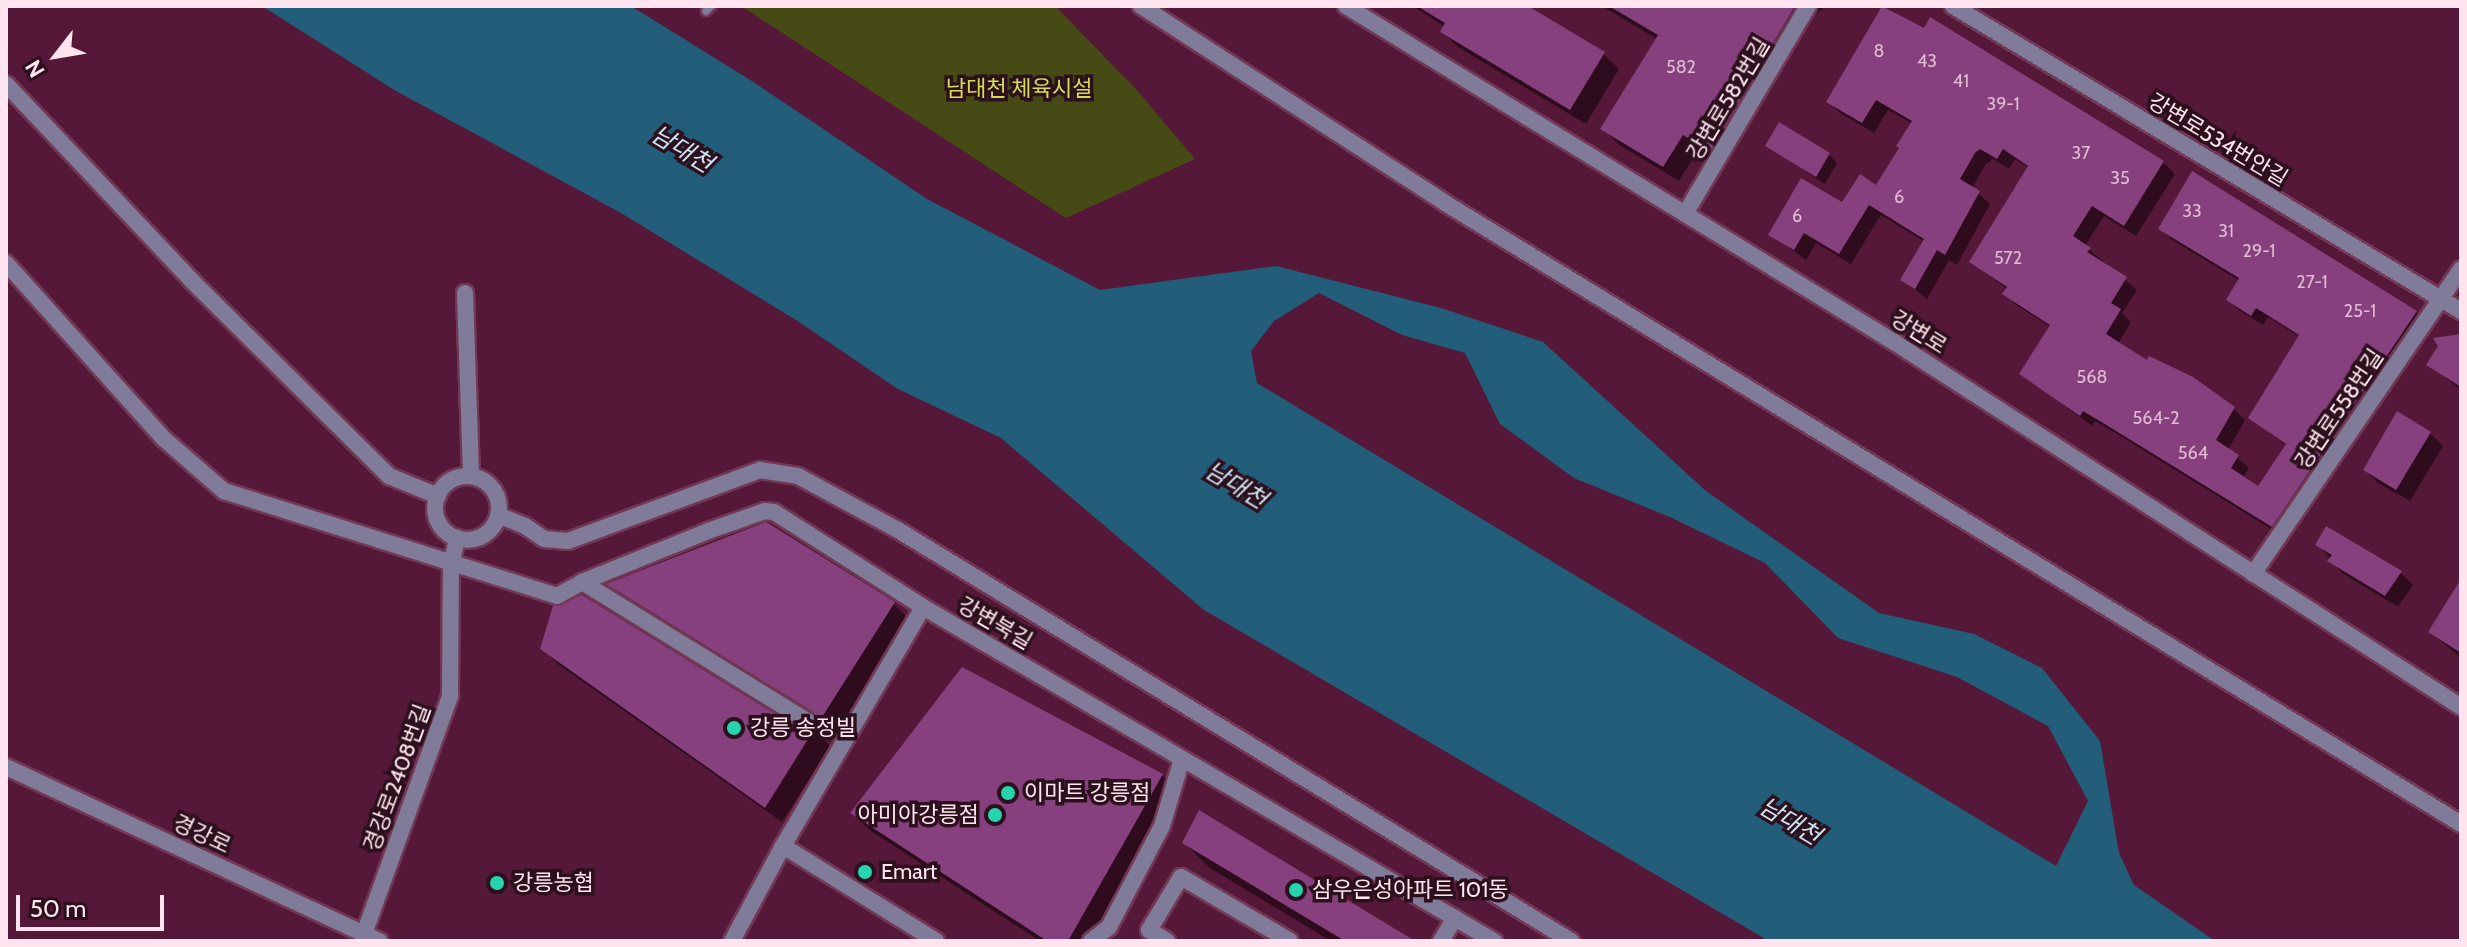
<!DOCTYPE html>
<html>
<head>
<meta charset="utf-8">
<style>
  body { margin:0 }
  #map { position:relative; width:2467px; height:947px; overflow:hidden; background:#561838; font-family:Cabin,"Noto Sans KR",sans-serif }
  div>[style] { position:absolute }
  [style*='--x'] { left:calc(var(--x)*1px); top:calc(var(--y)*1px); width:calc(var(--w)*1px); rotate:calc(var(--a)*1deg) }
  .green>* { inset:0; background:#464a14 }
  .water>* { inset:0; background:#225d79 }
  .shadow>* { inset:0; background:#0007 }
  .building>* { inset:0; background:#87407e }
  .roads { filter:drop-shadow(2px 0 #713955) drop-shadow(-2px 0 #713955) drop-shadow(0 2px #713955) drop-shadow(0 -2px #713955) }
  .service>* { height:8px; margin:-4px; padding:0 4px; transform-origin:4px; border-radius:4px; background:#807b99 }
  .minor>* { height:16px; margin:-8px; padding:0 8px; transform-origin:8px; border-radius:8px; background:#807b99 }
  .tertiary>* { height:16px; margin:-8px; padding:0 8px; transform-origin:8px; border-radius:8px; background:#807b99 }
  .tertiary>.ring { margin:-8px; padding:0; box-sizing:content-box; background:none; border:16px solid #807b99; border-radius:50% }
  .dots>* { width:22px; height:22px; translate:-50% -50%; box-sizing:border-box; border:4px solid #2c101d; border-radius:50% }
  span { translate:-50% -50%; white-space:nowrap; text-align:center; line-height:1.15; -webkit-text-stroke:7px #2c101d; paint-order:stroke }
  .number-label { font-size:18px; color:#e0bbd2 }
  .number-label span { -webkit-text-stroke-width:0 }
  .park-label { font-size:22px; color:#d5dd57 }
  .street-label { font-size:22px; color:#fde4ee }
  .poi-label { font-size:22px; color:#fde4ee }
  .left { translate:0 -50%; text-align:left }
  .right { translate:-100% -50%; text-align:right }
  .water-label { font-size:24px; color:#cde5f2; font-style:italic }
  .frame { position:absolute; inset:0; border:8px solid #fde4ee; pointer-events:none }
  .north { position:absolute; left:16px; top:16px; width:80px; height:80px; -webkit-text-stroke:6px #2c101d; paint-order:stroke; rotate:239deg; font-size:22px; font-weight:700; line-height:32px; text-align:center; color:#fde4ee }
  .north::after { content:''; display:block; margin:auto; width:28px; height:36px; background:#fde4ee; clip-path:polygon(50% 0,100% 100%,50% 72%,0 100%) }
  .scale { position:absolute; left:16px; top:895px; width:148px; height:36px; box-sizing:border-box; border:4px solid #fde4ee; border-top:0; padding-left:10px; font-size:24px; line-height:28px; white-space:nowrap; color:#fde4ee; -webkit-text-stroke:6px #2c101d; paint-order:stroke }
</style>
</head>
<body>
<div id="map">
  <div class="green">
    <i style="clip-path:polygon(741px 6px,1055px 6px,1135px 88px,1195px 159px,1066px 218px)"></i>
  </div>
  <div class="water">
    <i style="clip-path:polygon(evenodd,262px 6px,631px 6px,755px 83px,927px 199px,1100px 290px,1276px 266px,1441px 308px,1543px 342px,1706px 491px,1879px 613px,1974px 634px,2042px 668px,2100px 741px,2119px 853px,2134px 885px,2215px 941px,1769px 941px,1204px 610px,1001px 438px,898px 389px,796px 320px,621px 213px,396px 91px,262px 6px,1319px 293px,1402px 335px,1465px 353px,1500px 424px,1574px 478px,1672px 518px,1765px 563px,1838px 638px,1957px 677px,2048px 726px,2088px 801px,2056px 866px,1257px 383px,1251px 351px,1274px 321px,1319px 293px)"></i>
  </div>
  <div class="shadow">
    <i style="clip-path:polygon(1413px 6px,1525px 6px,1603px 54px,1619px 69px,1586px 124px,1458px 47px,1443px 32px,1445px 27px)"></i>
    <i style="clip-path:polygon(1602px 6px,1827px 6px,1814px 15px,1725px 165px,1699px 148px,1679px 181px,1618px 144px,1603px 128px,1657px 39px)"></i>
    <i style="clip-path:polygon(1884px 6px,1924px 30px,1931px 20px,2163px 162px,2175px 174px,2136px 236px,2104px 216px,2085px 246px,2137px 290px,2122px 313px,2131px 322px,2118px 344px,2233px 408px,2245px 420px,2228px 450px,2249px 468px,2243px 478px,2258px 489px,2287px 446px,2250px 418px,2300px 337px,2268px 317px,2263px 325px,2240px 311px,2228px 300px,2240px 281px,2172px 240px,2160px 228px,2416px 312px,2427px 323px,2284px 537px,2122px 437px,2095px 421px,2092px 426px,2022px 374px,2051px 327px,2016px 305px,2005px 293px,2007px 289px,1971px 262px,2029px 168px,2015px 159px,2009px 169px,1993px 159px,1986px 164px,1972px 188px,1990px 204px,1957px 265px,1949px 260px,1927px 299px,1903px 280px,1925px 242px,1881px 215px,1851px 264px,1816px 243px,1806px 260px,1771px 234px,1877px 187px,1913px 124px,1888px 110px,1874px 133px,1840px 113px,1829px 102px)"></i>
    <i style="clip-path:polygon(1768px 146px,1829px 155px,1837px 163px,1825px 184px)"></i>
    <i style="clip-path:polygon(2461px 338px,2461px 390px,2429px 365px)"></i>
    <i style="clip-path:polygon(2430px 433px,2443px 446px,2410px 501px,2378px 483px,2365px 470px)"></i>
    <i style="clip-path:polygon(766px 524px,894px 604px,910px 620px,834px 739px,817px 718px,625px 600px,610px 585px)"></i>
    <i style="clip-path:polygon(2318px 544px,2400px 572px,2413px 585px,2398px 607px,2342px 573px)"></i>
    <i style="clip-path:polygon(2461px 583px,2461px 658px,2430px 632px)"></i>
    <i style="clip-path:polygon(542px 649px,801px 732px,815px 730px,830px 746px,782px 822px,559px 665px)"></i>
    <i style="clip-path:polygon(1162px 775px,1181px 794px,1097px 941px,1040px 941px,871px 831px,852px 813px)"></i>
    <i style="clip-path:polygon(1184px 843px,1410px 941px,1331px 941px,1210px 868px)"></i>
  </div>
  <div class="building">
    <i style="clip-path:polygon(1417px 6px,1528px 6px,1605px 52px,1570px 110px,1440px 32px,1445px 23px)"></i>
    <i style="clip-path:polygon(1609px 6px,1795px 6px,1710px 151px,1683px 135px,1663px 167px,1600px 129px,1658px 35px)"></i>
    <i style="clip-path:polygon(1882px 6px,1924px 28px,1930px 17px,2164px 161px,2124px 226px,2092px 206px,2073px 236px,2091px 248px,2087px 252px,2127px 277px,2111px 303px,2121px 309px,2106px 334px,2147px 360px,2149px 356px,2193px 377px,2235px 407px,2216px 440px,2239px 455px,2231px 468px,2258px 486px,2286px 444px,2248px 418px,2299px 335px,2256px 308px,2251px 316px,2226px 300px,2239px 278px,2158px 229px,2192px 171px,2417px 311px,2272px 527px,2108px 426px,2083px 411px,2080px 416px,2019px 374px,2050px 325px,2002px 294px,2007px 287px,1969px 262px,2028px 166px,2003px 149px,1997px 159px,1980px 149px,1975px 153px,1960px 179px,1980px 191px,1945px 255px,1937px 250px,1915px 289px,1900px 280px,1924px 239px,1869px 205px,1839px 254px,1804px 233px,1794px 250px,1768px 235px,1801px 178px,1842px 202px,1860px 174px,1876px 185px,1899px 148px,1896px 146px,1912px 121px,1876px 100px,1862px 123px,1826px 102px)"></i>
    <i style="clip-path:polygon(1779px 122px,1830px 153px,1816px 177px,1765px 146px)"></i>
    <i style="clip-path:polygon(2461px 334px,2461px 387px,2426px 365px,2438px 346px,2433px 338px)"></i>
    <i style="clip-path:polygon(2397px 411px,2431px 432px,2396px 490px,2363px 470px)"></i>
    <i style="clip-path:polygon(766px 522px,895px 602px,817px 725px,813px 712px,606px 584px)"></i>
    <i style="clip-path:polygon(2326px 526px,2402px 571px,2385px 596px,2327px 561px,2332px 555px,2315px 545px)"></i>
    <i style="clip-path:polygon(2461px 579px,2461px 653px,2428px 632px)"></i>
    <i style="clip-path:polygon(582px 595px,801px 730px,815px 728px,765px 808px,540px 649px,553px 606px)"></i>
    <i style="clip-path:polygon(962px 667px,1163px 774px,1068px 941px,1047px 941px,850px 813px)"></i>
    <i style="clip-path:polygon(1199px 810px,1415px 941px,1345px 941px,1182px 843px)"></i>
  </div>
  <div class="roads">
    <div class="service">
      <i style="--x:706;--y:11;--w:7;--a:-45"></i>
    </div>
    <div class="minor">
      <i style="--x:1141;--y:6;--w:362;--a:32.9"></i>
      <i style="--x:1445;--y:203;--w:1191;--a:31.43"></i>
      <i style="--x:1953;--y:6;--w:593;--a:30.98"></i>
      <i style="--x:1685;--y:214;--w:242;--a:-59.4"></i>
      <i style="--x:6;--y:263;--w:235;--a:48.1"></i>
      <i style="--x:163;--y:438;--w:81;--a:41"></i>
      <i style="--x:224;--y:491;--w:349;--a:17.5"></i>
      <i style="--x:557;--y:596;--w:29;--a:-29"></i>
      <i style="--x:582;--y:582;--w:136;--a:-22"></i>
      <i style="--x:708;--y:531;--w:60;--a:-19.3"></i>
      <i style="--x:765;--y:511;--w:9;--a:6"></i>
      <i style="--x:774;--y:512;--w:177;--a:32.5"></i>
      <i style="--x:923;--y:607;--w:662;--a:30.33"></i>
      <i style="--x:465;--y:293;--w:183;--a:88.1"></i>
      <i style="--x:2253;--y:574;--w:369;--a:-55.7"></i>
      <i style="--x:582;--y:582;--w:264;--a:31.7"></i>
      <i style="--x:783;--y:846;--w:180;--a:31.8"></i>
      <i style="--x:364;--y:934;--w:253;--a:-70.1"></i>
      <i style="--x:450;--y:696;--w:131;--a:-89.6"></i>
      <i style="--x:451;--y:565;--w:28;--a:-77"></i>
      <i style="--x:732;--y:941;--w:108;--a:-61.8"></i>
      <i style="--x:783;--y:846;--w:277;--a:-59.6"></i>
      <i style="--x:1091;--y:941;--w:23;--a:-38"></i>
      <i style="--x:1109;--y:927;--w:114;--a:-62.3"></i>
      <i style="--x:1162;--y:826;--w:70;--a:-73.4"></i>
      <i style="--x:1167;--y:941;--w:21;--a:-149"></i>
      <i style="--x:1149;--y:930;--w:62;--a:-58.9"></i>
      <i style="--x:1181;--y:877;--w:126;--a:30.4"></i>
      <i style="--x:1441;--y:941;--w:27;--a:-59"></i>
    </div>
    <div class="tertiary">
      <i style="--x:1346;--y:6;--w:643;--a:31.51"></i>
      <i style="--x:1894;--y:342;--w:674;--a:32.77"></i>
      <i style="--x:6;--y:84;--w:271;--a:46.6"></i>
      <i style="--x:192;--y:281;--w:277;--a:44.7"></i>
      <i style="--x:389;--y:476;--w:53;--a:22.2"></i>
      <i class="ring" style="left:435px;top:476px;width:48px;height:48px"></i>
      <i style="--x:498;--y:515;--w:29;--a:22"></i>
      <i style="--x:525;--y:526;--w:23;--a:34"></i>
      <i style="--x:544;--y:539;--w:24;--a:5"></i>
      <i style="--x:568;--y:541;--w:205;--a:-20.3"></i>
      <i style="--x:760;--y:470;--w:38;--a:9"></i>
      <i style="--x:798;--y:476;--w:114;--a:28.4"></i>
      <i style="--x:898;--y:530;--w:789;--a:31.41"></i>
      <i style="--x:6;--y:767;--w:412;--a:25"></i>
    </div>
  </div>
  <div class="dots">
    <i style="left:734px;top:728px;background:#26d5ae"></i>
    <i style="left:1008px;top:793px;background:#26d5ae"></i>
    <i style="left:995px;top:815px;background:#26d5ae"></i>
    <i style="left:865px;top:872px;background:#26d5ae"></i>
    <i style="left:497px;top:883px;background:#26d5ae"></i>
    <i style="left:1296px;top:890px;background:#26d5ae"></i>
  </div>
  <div class="number-label">
    <span style="left:1879px;top:51px">8</span>
    <span style="left:1927px;top:61px">43</span>
    <span style="left:1681px;top:67px">582</span>
    <span style="left:1961px;top:81px">41</span>
    <span style="left:2003px;top:104px">39-1</span>
    <span style="left:2081px;top:153px">37</span>
    <span style="left:2120px;top:178px">35</span>
    <span style="left:1899px;top:197px">6</span>
    <span style="left:2192px;top:211px">33</span>
    <span style="left:1797px;top:216px">6</span>
    <span style="left:2226px;top:231px">31</span>
    <span style="left:2259px;top:251px">29-1</span>
    <span style="left:2008px;top:258px">572</span>
    <span style="left:2312px;top:282px">27-1</span>
    <span style="left:2360px;top:311px">25-1</span>
    <span style="left:2092px;top:377px">568</span>
    <span style="left:2156px;top:418px">564-2</span>
    <span style="left:2193px;top:453px">564</span>
  </div>
  <div class="park-label">
    <span style="left:1019px;top:89px">남대천 체육시설</span>
  </div>
  <div class="street-label">
    <span style="left:1728px;top:99px;rotate:-59deg">강변로582번길</span>
    <span style="left:2218px;top:140px;rotate:31deg">강변로534번안길</span>
    <span style="left:1919px;top:332px;rotate:32deg">강변로</span>
    <span style="left:2339px;top:409px;rotate:-56deg">강변로558번길</span>
    <span style="left:995px;top:623px;rotate:30deg">강변북길</span>
    <span style="left:397px;top:778px;rotate:-70deg">경강로2408번길</span>
    <span style="left:202px;top:834px;rotate:25deg">경강로</span>
  </div>
  <div class="poi-label">
    <span class="left" style="left:750px;top:728px">강릉 송정빌</span>
    <span class="left" style="left:1024px;top:793px">이마트 강릉점</span>
    <span class="right" style="left:979px;top:815px">아미아강릉점</span>
    <span class="left" style="left:881px;top:872px">Emart</span>
    <span class="left" style="left:513px;top:883px">강릉농협</span>
    <span class="left" style="left:1312px;top:890px">삼우은성아파트 101동</span>
  </div>
  <div class="water-label">
    <span style="left:682px;top:149px;rotate:31deg">남대천</span>
    <span style="left:1236px;top:485px;rotate:31deg">남대천</span>
    <span style="left:1790px;top:821px;rotate:31deg">남대천</span>
  </div>
  <div class="frame"></div>
  <div class="north">N</div>
  <div class="scale">50 m</div>
</div>
</body>
</html>
